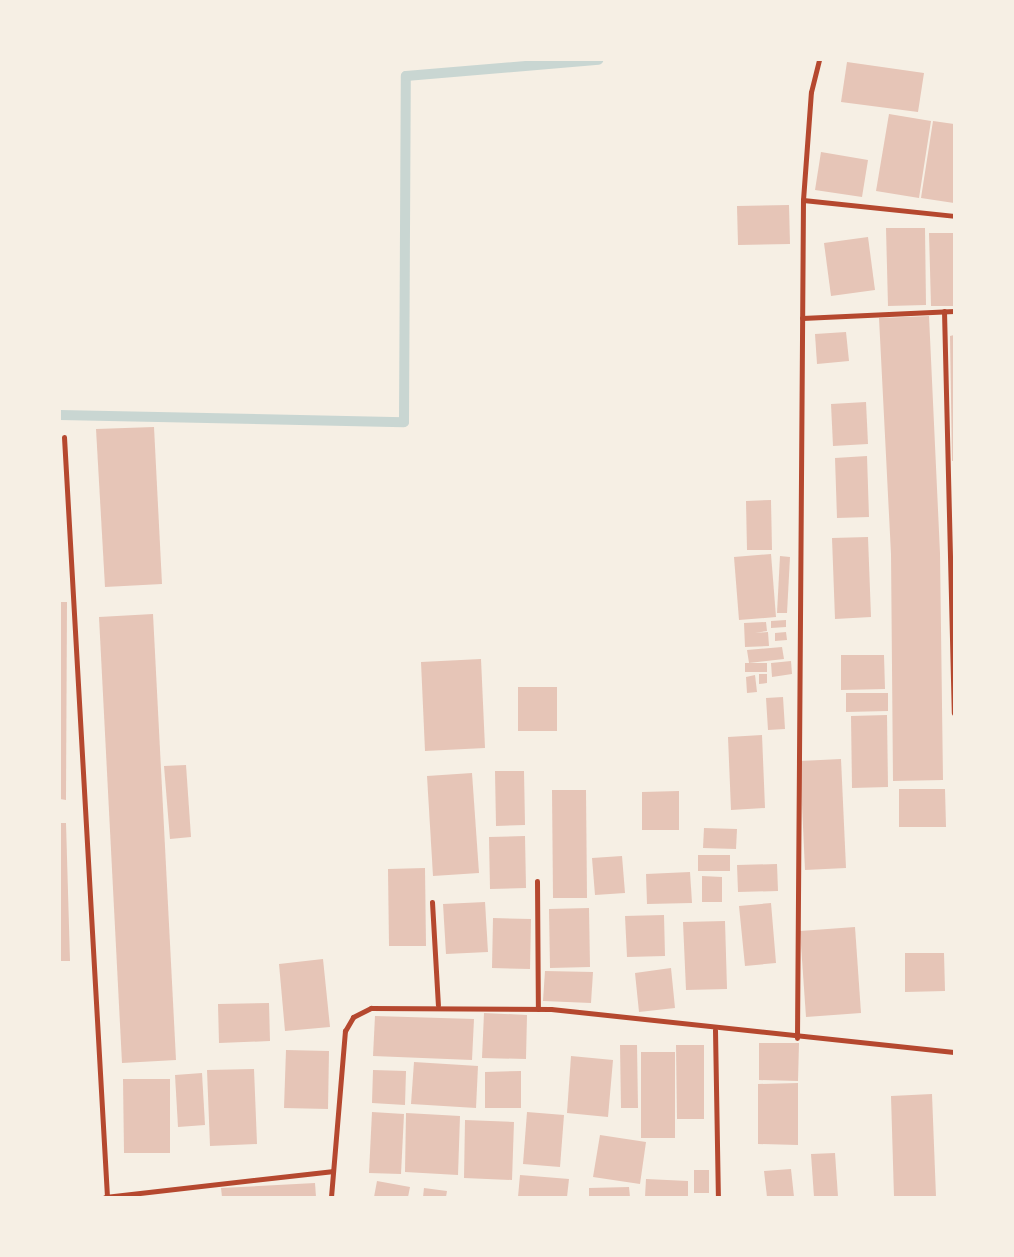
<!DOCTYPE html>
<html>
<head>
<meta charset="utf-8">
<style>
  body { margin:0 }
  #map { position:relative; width:1014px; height:1257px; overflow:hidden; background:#f6efe4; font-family:Jost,sans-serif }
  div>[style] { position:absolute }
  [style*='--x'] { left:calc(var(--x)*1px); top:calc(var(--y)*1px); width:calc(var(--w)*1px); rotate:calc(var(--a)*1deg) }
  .stream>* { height:10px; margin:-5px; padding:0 5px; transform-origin:5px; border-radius:5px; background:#c9d6d2 }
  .building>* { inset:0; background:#e6c5b7 }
  .minor>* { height:5px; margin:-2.5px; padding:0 2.5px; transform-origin:2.5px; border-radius:2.5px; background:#b5482f }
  span { translate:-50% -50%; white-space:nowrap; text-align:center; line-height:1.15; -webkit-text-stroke:5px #f6efe4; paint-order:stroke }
  .frame { position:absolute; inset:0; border:61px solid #f6efe4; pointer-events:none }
</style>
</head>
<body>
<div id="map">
  <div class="stream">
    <i style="--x:60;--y:415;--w:344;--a:1.2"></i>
    <i style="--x:404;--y:422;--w:346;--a:-89.7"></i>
    <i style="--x:406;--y:76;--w:193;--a:-4.8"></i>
  </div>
  <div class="building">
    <i style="clip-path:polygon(847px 62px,924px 73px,918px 112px,841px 102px)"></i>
    <i style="clip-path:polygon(889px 114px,931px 121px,919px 198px,876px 191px)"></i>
    <i style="clip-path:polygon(933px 121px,954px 124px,954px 203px,921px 198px)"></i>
    <i style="clip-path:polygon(821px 152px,868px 160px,862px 197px,815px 190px)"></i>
    <i style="clip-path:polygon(789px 205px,790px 244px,738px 245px,737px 206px)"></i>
    <i style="clip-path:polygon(886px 228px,925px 228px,926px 305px,888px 306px)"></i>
    <i style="clip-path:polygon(929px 233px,954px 233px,954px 306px,931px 306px)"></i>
    <i style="clip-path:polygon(868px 237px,875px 290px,831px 296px,824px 243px)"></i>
    <i style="clip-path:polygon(929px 316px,940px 553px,943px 780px,893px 781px,891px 554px,879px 318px)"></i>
    <i style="clip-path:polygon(846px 332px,849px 361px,817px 364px,815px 334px)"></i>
    <i style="clip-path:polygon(954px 335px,954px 461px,952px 461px,950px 336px)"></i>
    <i style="clip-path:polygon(866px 402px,868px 444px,833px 446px,831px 404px)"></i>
    <i style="clip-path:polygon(154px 427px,162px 584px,105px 587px,96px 429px)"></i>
    <i style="clip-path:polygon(867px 456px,869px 517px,837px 518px,835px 458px)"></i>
    <i style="clip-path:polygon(771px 500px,772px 550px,747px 550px,746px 501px)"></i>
    <i style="clip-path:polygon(868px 537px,871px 617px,835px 619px,832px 538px)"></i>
    <i style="clip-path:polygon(771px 554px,776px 617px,739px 620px,734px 557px)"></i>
    <i style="clip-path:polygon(780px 556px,790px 557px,787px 613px,777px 613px)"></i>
    <i style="clip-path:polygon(60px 602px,67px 602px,66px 800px,60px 799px)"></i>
    <i style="clip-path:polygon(153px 614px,176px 1060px,122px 1063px,99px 617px)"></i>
    <i style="clip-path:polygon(786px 620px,786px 627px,771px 628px,771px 621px)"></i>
    <i style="clip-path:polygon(766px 622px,767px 631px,755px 633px,768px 632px,769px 646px,745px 647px,744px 623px)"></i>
    <i style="clip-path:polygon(786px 632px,787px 640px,775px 641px,775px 633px)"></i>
    <i style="clip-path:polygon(782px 647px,784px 659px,749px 663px,747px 650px)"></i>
    <i style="clip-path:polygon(841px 655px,884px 655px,885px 689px,841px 690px)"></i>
    <i style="clip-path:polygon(481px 659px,485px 748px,425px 751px,421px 662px)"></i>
    <i style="clip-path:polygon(791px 661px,792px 674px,772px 677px,771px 663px)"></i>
    <i style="clip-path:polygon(745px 663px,767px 663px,767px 672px,745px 672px)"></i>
    <i style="clip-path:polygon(759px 674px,767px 674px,767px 683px,759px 684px)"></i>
    <i style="clip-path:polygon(755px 675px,757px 692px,747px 693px,746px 677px)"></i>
    <i style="clip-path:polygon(518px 687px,557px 687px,557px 731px,518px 731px)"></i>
    <i style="clip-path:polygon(846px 693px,888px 693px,888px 711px,846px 712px)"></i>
    <i style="clip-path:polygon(783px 697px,785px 729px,768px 730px,766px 698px)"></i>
    <i style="clip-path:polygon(887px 715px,888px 787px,852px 788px,851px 716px)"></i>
    <i style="clip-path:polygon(762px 735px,765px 808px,731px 810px,728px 737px)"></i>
    <i style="clip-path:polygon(841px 759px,846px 868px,805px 870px,800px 761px)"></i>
    <i style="clip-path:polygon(186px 765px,191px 837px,170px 839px,164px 766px)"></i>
    <i style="clip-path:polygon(495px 771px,524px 771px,525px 825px,496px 826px)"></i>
    <i style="clip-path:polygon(472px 773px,479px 873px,433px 876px,427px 776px)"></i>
    <i style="clip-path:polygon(899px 789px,945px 789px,946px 827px,899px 827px)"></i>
    <i style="clip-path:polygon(552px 790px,586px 790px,587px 898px,553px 898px)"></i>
    <i style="clip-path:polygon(679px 791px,679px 830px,642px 830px,642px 792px)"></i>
    <i style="clip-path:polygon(60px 823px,66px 823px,70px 961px,60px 961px)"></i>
    <i style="clip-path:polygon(704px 828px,737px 829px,736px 849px,703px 848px)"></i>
    <i style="clip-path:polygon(525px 836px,526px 888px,490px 889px,489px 837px)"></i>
    <i style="clip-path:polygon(698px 855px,730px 855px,730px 871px,698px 871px)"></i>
    <i style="clip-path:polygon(622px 856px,625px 893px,595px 895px,592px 858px)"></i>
    <i style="clip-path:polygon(777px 864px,778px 891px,738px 892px,737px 865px)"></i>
    <i style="clip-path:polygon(425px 868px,426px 946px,389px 946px,388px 869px)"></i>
    <i style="clip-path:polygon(690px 872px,692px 903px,647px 904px,646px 874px)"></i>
    <i style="clip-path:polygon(702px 876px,722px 877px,722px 902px,702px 902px)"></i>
    <i style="clip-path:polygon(485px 902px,488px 952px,446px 954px,443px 904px)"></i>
    <i style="clip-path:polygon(771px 903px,776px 963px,745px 966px,739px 906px)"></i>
    <i style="clip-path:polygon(589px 908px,590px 967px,550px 968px,549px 909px)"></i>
    <i style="clip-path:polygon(664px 915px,665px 956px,627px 957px,625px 916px)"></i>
    <i style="clip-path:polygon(493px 918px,531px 919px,530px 969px,492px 968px)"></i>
    <i style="clip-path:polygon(725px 921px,727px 989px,686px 990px,683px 922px)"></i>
    <i style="clip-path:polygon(855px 927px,861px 1013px,806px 1017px,800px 931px)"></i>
    <i style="clip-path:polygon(905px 953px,944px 953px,945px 991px,905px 992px)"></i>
    <i style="clip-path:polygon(323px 959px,330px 1027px,285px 1031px,279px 964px)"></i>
    <i style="clip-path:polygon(671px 968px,675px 1008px,639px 1012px,635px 973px)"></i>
    <i style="clip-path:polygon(545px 971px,593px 972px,591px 1003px,543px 1001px)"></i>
    <i style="clip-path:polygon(269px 1003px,270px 1041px,219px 1043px,218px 1004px)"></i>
    <i style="clip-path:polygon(484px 1013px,527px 1015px,526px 1059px,482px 1058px)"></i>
    <i style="clip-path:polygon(375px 1016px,474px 1019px,472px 1060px,373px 1056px)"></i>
    <i style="clip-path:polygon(759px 1043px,799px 1043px,798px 1081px,759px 1080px)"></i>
    <i style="clip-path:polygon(620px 1045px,637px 1045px,638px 1108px,621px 1108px)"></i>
    <i style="clip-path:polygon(676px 1045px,704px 1045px,704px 1119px,677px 1119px)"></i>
    <i style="clip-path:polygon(286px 1050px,329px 1051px,328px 1109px,284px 1108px)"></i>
    <i style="clip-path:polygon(641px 1052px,675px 1052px,675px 1138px,641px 1138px)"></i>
    <i style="clip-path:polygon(571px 1056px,613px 1060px,608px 1117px,567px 1113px)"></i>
    <i style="clip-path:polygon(414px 1062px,478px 1066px,476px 1108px,411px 1104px)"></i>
    <i style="clip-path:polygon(254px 1069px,257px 1144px,210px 1146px,207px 1070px)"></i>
    <i style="clip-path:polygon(373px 1070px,406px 1071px,405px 1105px,372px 1103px)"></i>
    <i style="clip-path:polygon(521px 1071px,521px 1108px,485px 1108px,485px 1072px)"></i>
    <i style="clip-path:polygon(202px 1073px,205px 1125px,178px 1127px,175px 1075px)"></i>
    <i style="clip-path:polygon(123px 1079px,170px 1079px,170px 1153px,124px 1153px)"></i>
    <i style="clip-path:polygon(798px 1083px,798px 1145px,758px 1144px,758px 1084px)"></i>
    <i style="clip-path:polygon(932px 1094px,936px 1197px,894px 1197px,891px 1096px)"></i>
    <i style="clip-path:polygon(372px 1112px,404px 1114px,401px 1174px,369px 1173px)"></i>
    <i style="clip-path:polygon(527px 1112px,564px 1115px,560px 1167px,523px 1164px)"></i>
    <i style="clip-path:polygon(406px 1113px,460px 1116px,458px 1175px,405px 1172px)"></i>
    <i style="clip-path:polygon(465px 1120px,514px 1122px,512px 1180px,464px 1178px)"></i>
    <i style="clip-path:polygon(600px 1135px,646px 1142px,640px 1184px,593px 1177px)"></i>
    <i style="clip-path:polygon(835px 1153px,838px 1197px,814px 1197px,811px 1154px)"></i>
    <i style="clip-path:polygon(791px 1169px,794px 1197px,767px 1197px,764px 1171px)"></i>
    <i style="clip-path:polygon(694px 1170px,709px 1170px,709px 1193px,694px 1193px)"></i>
    <i style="clip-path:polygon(520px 1175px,569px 1179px,567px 1197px,518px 1197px)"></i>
    <i style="clip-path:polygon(646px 1179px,688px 1181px,688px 1197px,645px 1197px)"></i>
    <i style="clip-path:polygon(377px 1181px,410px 1187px,408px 1197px,374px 1197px)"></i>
    <i style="clip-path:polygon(315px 1183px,316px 1197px,222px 1197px,221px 1188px)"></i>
    <i style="clip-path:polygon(629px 1187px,630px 1197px,589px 1197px,589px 1188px)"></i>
    <i style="clip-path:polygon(424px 1188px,447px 1191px,446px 1197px,423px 1197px)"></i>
  </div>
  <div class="minor">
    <i style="--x:803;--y:200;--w:152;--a:6"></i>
    <i style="--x:944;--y:311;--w:402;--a:88.6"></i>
    <i style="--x:802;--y:318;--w:152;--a:-2.6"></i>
    <i style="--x:64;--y:437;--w:761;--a:86.76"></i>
    <i style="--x:537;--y:881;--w:128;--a:89.6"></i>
    <i style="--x:432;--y:902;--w:103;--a:86.7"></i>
    <i style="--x:715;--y:1030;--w:167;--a:89"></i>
    <i style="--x:797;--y:1038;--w:838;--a:-89.59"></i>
    <i style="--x:803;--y:200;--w:108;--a:-85.8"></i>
    <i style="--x:811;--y:92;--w:33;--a:-76"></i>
    <i style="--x:105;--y:1197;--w:228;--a:-6.5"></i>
    <i style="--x:331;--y:1197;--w:167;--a:-85.2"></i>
    <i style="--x:345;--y:1031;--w:16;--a:-60"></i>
    <i style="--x:353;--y:1017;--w:20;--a:-27"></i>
    <i style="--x:371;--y:1008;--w:180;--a:0.3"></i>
    <i style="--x:551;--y:1009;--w:405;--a:6.1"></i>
  </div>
  <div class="frame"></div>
</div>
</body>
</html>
